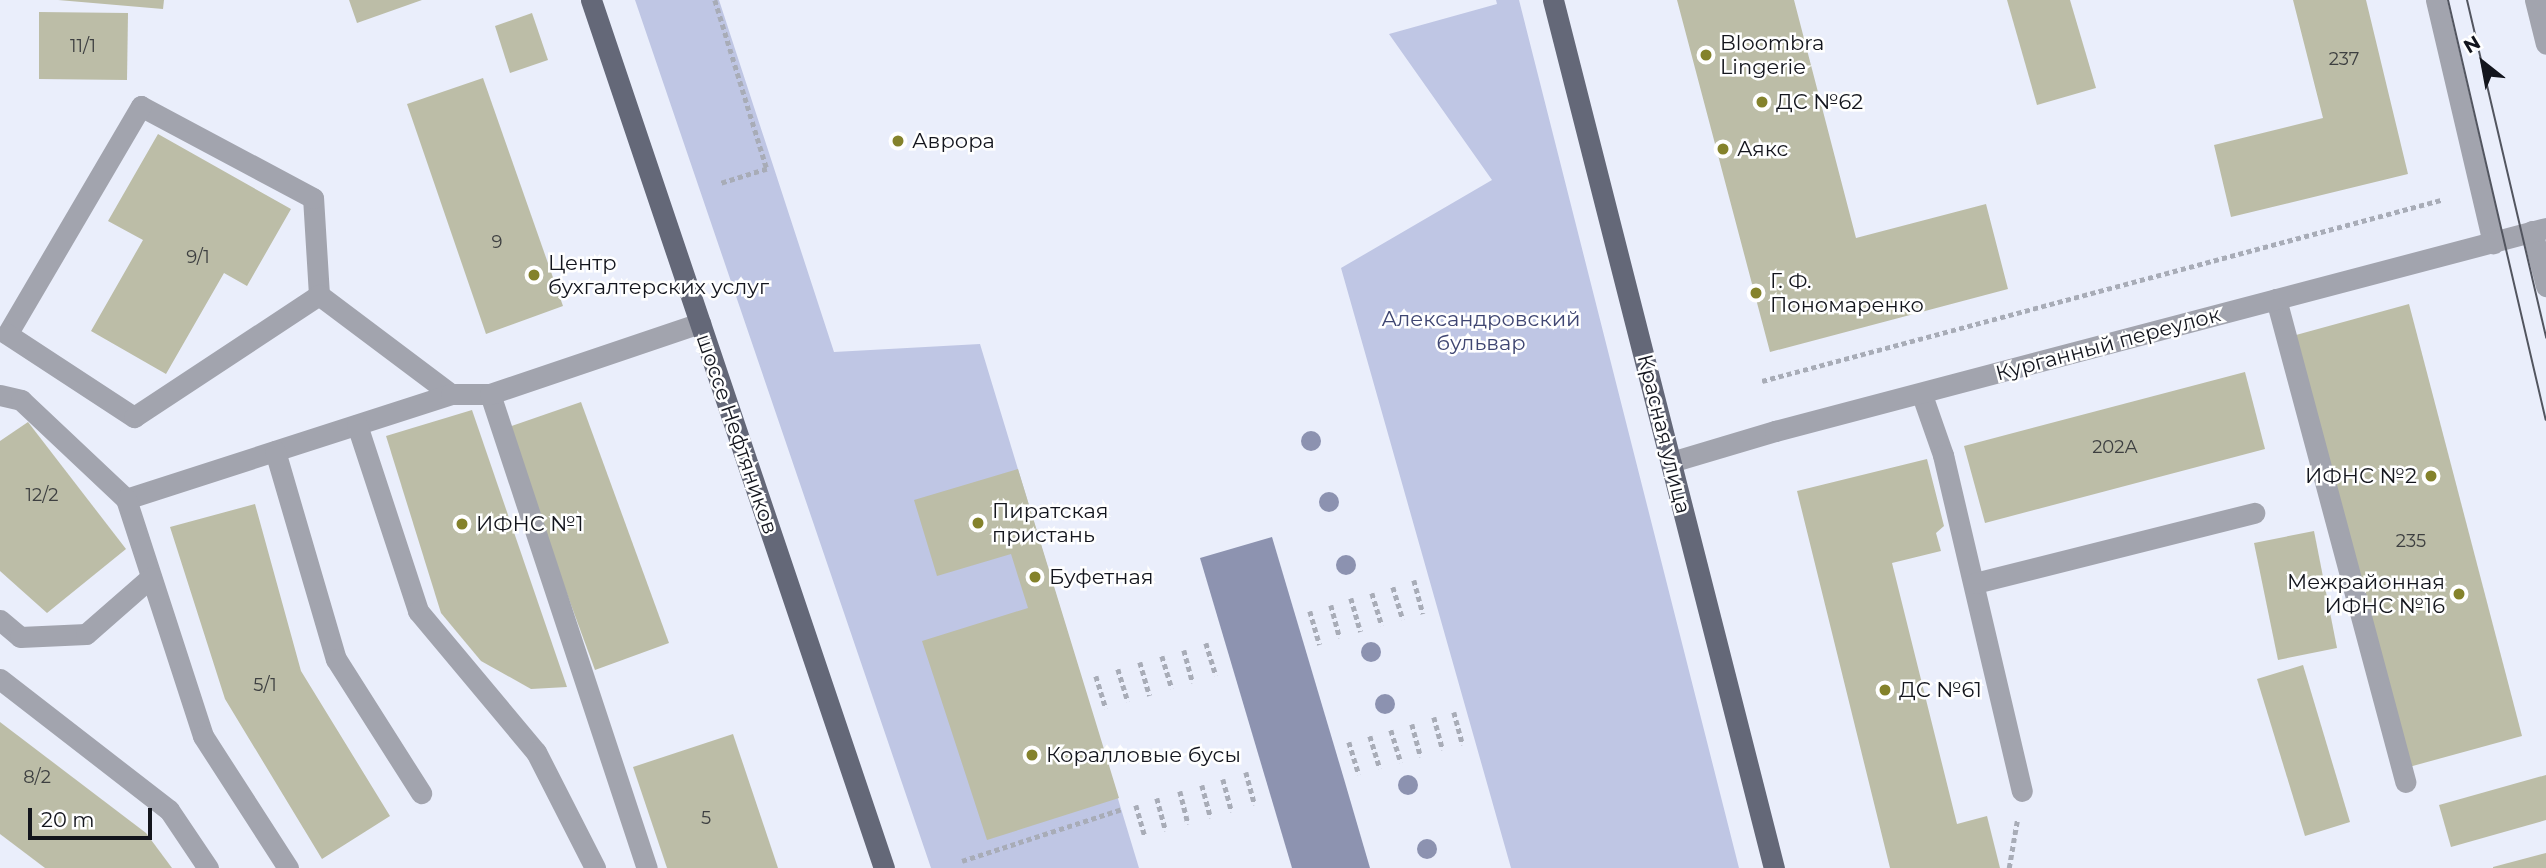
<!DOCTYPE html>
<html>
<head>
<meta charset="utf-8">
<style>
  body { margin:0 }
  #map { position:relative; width:2546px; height:868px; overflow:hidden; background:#eaeefb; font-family:Montserrat,sans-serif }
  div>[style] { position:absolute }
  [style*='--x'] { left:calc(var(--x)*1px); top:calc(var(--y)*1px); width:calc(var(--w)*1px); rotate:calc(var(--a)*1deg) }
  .green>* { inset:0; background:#bfc6e4 }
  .water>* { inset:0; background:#8d93b0 }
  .building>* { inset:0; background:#bcbda7 }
  .path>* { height:4.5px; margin-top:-2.25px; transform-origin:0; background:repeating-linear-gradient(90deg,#a8acb7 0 5px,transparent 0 8.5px) }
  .service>* { height:21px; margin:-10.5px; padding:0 10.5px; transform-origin:10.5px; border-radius:10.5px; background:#a2a4ae }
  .minor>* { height:21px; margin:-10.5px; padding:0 10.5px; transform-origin:10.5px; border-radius:10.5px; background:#a2a4ae }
  .primary>* { height:21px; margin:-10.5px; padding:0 10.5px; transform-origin:10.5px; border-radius:10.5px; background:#646878 }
  .tram>* { height:2px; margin:-1px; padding:0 1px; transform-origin:1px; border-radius:1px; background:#52555f }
  .trees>* { width:20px; height:20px; margin:-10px; border-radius:50%; background:#8c92b0 }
  .dots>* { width:19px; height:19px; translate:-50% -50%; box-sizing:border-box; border:4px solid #fff; border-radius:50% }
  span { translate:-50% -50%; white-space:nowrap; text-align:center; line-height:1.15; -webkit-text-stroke:5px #fff; paint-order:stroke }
  .number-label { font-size:18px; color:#3d3f40 }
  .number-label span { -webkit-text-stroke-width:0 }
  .poi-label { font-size:21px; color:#13151d }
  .left { translate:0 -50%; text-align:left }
  .right { translate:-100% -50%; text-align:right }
  .park-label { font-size:21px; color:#3f4672 }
  .street-label { font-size:21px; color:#13151d }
  .north { position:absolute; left:2448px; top:28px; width:70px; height:70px; -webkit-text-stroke:5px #fff; paint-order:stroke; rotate:329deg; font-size:19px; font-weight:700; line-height:28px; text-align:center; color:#13151d }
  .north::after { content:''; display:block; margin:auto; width:24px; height:32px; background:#13151d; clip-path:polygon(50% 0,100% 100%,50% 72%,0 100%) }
  .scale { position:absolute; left:28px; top:808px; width:124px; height:32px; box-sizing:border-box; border:4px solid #13151d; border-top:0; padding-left:9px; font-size:21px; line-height:24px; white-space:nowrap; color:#13151d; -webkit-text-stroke:5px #fff; paint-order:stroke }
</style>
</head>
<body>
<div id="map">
  <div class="green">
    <i style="clip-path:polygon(635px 0,719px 0,834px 352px,980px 344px,1139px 868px,931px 868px)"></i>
    <i style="clip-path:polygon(1496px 0,1519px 0,1739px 868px,1511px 868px,1341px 268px,1492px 180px,1389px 34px,1497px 4px)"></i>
  </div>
  <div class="water">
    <i style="clip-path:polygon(1272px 537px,1344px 779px,1370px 868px,1292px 868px,1200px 558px)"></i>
  </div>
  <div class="building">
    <i style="clip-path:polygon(58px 0,164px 0,163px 9px)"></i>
    <i style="clip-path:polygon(349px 0,422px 0,357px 23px)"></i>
    <i style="clip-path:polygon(1677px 0,1794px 0,1856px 238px,1986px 204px,2008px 289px,1770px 352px)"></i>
    <i style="clip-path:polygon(2007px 0,2070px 0,2096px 88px,2037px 105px)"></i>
    <i style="clip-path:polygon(2293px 0,2366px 0,2408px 174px,2231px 217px,2214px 145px,2323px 118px)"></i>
    <i style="clip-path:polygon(39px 12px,128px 13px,127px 80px,39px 79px)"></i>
    <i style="clip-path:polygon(532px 13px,548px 60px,510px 73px,495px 26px)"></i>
    <i style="clip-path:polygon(483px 78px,563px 306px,486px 334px,407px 104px)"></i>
    <i style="clip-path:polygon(158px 134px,291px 209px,247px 286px,224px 273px,166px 374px,91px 331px,143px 240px,108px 221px)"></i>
    <i style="clip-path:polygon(2409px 304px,2522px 736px,2409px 767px,2296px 335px)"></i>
    <i style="clip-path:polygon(2245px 372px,2265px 449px,1985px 523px,1964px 446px)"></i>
    <i style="clip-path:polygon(581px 402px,669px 643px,595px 670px,506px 428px)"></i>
    <i style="clip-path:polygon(472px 410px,567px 687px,531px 689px,481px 661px,441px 613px,386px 436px)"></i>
    <i style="clip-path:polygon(28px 422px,126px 549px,47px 613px,0 571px,0 441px)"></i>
    <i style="clip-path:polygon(1927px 459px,1944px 526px,1936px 533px,1941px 551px,1892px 563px,1957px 824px,1987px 816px,2000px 868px,1890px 868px,1797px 491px)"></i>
    <i style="clip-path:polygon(1018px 469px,1119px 798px,987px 840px,922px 641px,1028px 608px,1011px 554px,937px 576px,914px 500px)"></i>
    <i style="clip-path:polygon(255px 504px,301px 671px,390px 816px,322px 859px,225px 699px,170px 527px)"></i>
    <i style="clip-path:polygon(2314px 531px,2337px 648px,2278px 660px,2254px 543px)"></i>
    <i style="clip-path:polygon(2303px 665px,2350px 822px,2305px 836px,2257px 679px)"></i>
    <i style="clip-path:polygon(0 722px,146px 833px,172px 868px,45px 868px,0 834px)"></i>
    <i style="clip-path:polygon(733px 734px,778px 868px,667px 868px,633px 767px)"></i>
    <i style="clip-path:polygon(2546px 775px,2546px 820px,2451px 847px,2439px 805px)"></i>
    <i style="clip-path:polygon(2546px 853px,2546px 868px,2493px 868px,2493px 867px)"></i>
  </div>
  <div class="path">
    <i style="--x:715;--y:0;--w:177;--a:72.9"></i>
    <i style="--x:767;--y:169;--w:50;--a:162.6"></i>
    <i style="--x:1762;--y:381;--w:703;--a:-14.93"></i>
    <i style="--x:1414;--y:580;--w:35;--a:75"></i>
    <i style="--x:1393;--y:587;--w:34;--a:73"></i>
    <i style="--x:1372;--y:593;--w:34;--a:73"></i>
    <i style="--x:1351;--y:598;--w:35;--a:74"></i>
    <i style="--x:1331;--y:605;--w:34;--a:75"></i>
    <i style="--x:1310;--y:611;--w:35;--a:74"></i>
    <i style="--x:1206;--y:643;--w:34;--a:73"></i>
    <i style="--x:1184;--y:650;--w:34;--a:75"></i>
    <i style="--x:1162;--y:656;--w:34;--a:73"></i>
    <i style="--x:1140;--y:662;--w:35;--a:74"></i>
    <i style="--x:1118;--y:669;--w:34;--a:73"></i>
    <i style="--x:1096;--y:676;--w:34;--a:73"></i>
    <i style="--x:1454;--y:712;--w:34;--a:75"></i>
    <i style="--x:1434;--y:717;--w:34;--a:75"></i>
    <i style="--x:1412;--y:724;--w:34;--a:75"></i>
    <i style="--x:1391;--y:730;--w:34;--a:73"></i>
    <i style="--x:1370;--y:736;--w:34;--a:73"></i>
    <i style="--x:1349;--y:742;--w:34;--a:73"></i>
    <i style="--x:1246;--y:772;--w:34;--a:75"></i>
    <i style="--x:1223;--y:779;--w:34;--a:75"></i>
    <i style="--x:1202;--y:785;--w:34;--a:75"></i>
    <i style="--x:1180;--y:791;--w:34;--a:76"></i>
    <i style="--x:1157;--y:798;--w:34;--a:75"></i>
    <i style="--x:1136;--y:805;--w:33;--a:74"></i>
    <i style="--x:962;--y:861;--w:168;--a:-18"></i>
    <i style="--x:2009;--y:868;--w:48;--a:-80.3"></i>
  </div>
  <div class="service">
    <i style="--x:2436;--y:0;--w:250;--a:76.8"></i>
    <i style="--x:2535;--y:0;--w:45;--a:76"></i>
    <i style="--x:2532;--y:231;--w:57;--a:75.7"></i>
    <i style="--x:319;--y:295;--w:97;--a:-93.5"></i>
    <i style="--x:313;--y:198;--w:195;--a:-151.9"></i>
    <i style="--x:141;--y:106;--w:264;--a:120.4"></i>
    <i style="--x:7;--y:334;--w:152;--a:33.2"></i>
    <i style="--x:134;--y:417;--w:222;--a:-33.4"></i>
    <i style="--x:319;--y:295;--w:165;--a:36.9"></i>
    <i style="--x:2276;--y:299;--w:500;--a:75"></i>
    <i style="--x:490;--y:394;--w:499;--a:71.7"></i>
    <i style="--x:0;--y:395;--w:22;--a:13"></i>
    <i style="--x:21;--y:400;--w:144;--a:43.3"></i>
    <i style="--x:126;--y:499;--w:342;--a:-17.9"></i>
    <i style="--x:451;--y:394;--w:39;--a:0"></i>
    <i style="--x:490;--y:394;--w:222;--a:-18.7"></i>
    <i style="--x:1922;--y:395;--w:64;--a:70.7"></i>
    <i style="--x:1943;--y:455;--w:345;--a:76.8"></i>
    <i style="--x:357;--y:425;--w:196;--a:71.8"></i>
    <i style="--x:418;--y:611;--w:184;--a:50.1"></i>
    <i style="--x:536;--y:752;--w:130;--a:63"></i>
    <i style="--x:275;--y:451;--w:217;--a:73.7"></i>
    <i style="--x:336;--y:659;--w:159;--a:57.6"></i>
    <i style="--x:126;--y:499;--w:249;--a:72"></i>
    <i style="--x:203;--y:736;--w:157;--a:57.2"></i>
    <i style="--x:1975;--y:583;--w:288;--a:-14.1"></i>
    <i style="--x:0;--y:620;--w:26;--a:40"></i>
    <i style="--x:20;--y:637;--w:66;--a:-2.6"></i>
    <i style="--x:86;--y:634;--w:86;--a:-41.2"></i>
    <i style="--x:0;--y:679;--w:214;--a:37.8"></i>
    <i style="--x:169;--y:810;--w:70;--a:56.1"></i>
  </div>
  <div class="minor">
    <i style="--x:1671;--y:462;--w:109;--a:-16.6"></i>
    <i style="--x:1775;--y:431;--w:797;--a:-14.75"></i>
  </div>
  <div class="primary">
    <i style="--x:591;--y:0;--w:916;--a:71.35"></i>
    <i style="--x:1553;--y:0;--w:896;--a:75.72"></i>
  </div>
  <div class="tram">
    <i style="--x:2448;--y:0;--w:431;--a:76.9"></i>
    <i style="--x:2467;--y:0;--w:347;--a:76.8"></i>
  </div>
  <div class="trees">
    <i style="left:1311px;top:441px"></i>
    <i style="left:1329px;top:502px"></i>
    <i style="left:1346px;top:565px"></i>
    <i style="left:1371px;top:652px"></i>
    <i style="left:1385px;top:704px"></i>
    <i style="left:1408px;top:785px"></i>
    <i style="left:1427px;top:849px"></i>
  </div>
  <div class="dots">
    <i style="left:1706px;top:55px;background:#84822b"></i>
    <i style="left:1762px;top:102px;background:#84822b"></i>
    <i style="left:898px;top:141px;background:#84822b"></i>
    <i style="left:1723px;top:149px;background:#84822b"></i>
    <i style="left:534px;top:275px;background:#84822b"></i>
    <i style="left:1756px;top:293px;background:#84822b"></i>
    <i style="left:2431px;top:476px;background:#84822b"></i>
    <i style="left:978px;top:523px;background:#84822b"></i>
    <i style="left:462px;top:524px;background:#84822b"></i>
    <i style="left:1035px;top:577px;background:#84822b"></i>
    <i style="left:2459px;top:594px;background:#84822b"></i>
    <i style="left:1885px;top:690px;background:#84822b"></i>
    <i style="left:1032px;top:755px;background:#84822b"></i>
  </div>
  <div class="number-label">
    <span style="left:83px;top:46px">11/1</span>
    <span style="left:2344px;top:59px">237</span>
    <span style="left:497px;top:242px">9</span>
    <span style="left:198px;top:257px">9/1</span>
    <span style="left:2115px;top:447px">202А</span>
    <span style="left:42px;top:495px">12/2</span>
    <span style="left:2411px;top:541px">235</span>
    <span style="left:265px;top:685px">5/1</span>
    <span style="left:37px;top:777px">8/2</span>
    <span style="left:706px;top:818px">5</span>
  </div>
  <div class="poi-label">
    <span class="left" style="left:1720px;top:55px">Bloombra<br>Lingerie</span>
    <span class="left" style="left:1776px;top:102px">ДС №62</span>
    <span class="left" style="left:912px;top:141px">Аврора</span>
    <span class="left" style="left:1737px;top:149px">Аякс</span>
    <span class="left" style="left:548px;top:275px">Центр<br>бухгалтерских услуг</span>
    <span class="left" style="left:1770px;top:293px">Г. Ф.<br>Пономаренко</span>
    <span class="right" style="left:2417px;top:476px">ИФНС №2</span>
    <span class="left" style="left:992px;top:523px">Пиратская<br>пристань</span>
    <span class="left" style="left:476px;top:524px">ИФНС №1</span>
    <span class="left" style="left:1049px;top:577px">Буфетная</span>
    <span class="right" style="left:2445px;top:594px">Межрайонная<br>ИФНС №16</span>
    <span class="left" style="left:1899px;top:690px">ДС №61</span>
    <span class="left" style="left:1046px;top:755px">Коралловые бусы</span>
  </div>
  <div class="park-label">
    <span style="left:1481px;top:331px">Александровский<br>бульвар</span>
  </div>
  <div class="street-label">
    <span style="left:2108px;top:344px;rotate:-15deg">Курганный переулок</span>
    <span style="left:737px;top:434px;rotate:71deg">шоссе Нефтяников</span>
    <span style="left:1664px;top:434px;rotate:76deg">Красная улица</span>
  </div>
  <div class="north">N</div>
  <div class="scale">20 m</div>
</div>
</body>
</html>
